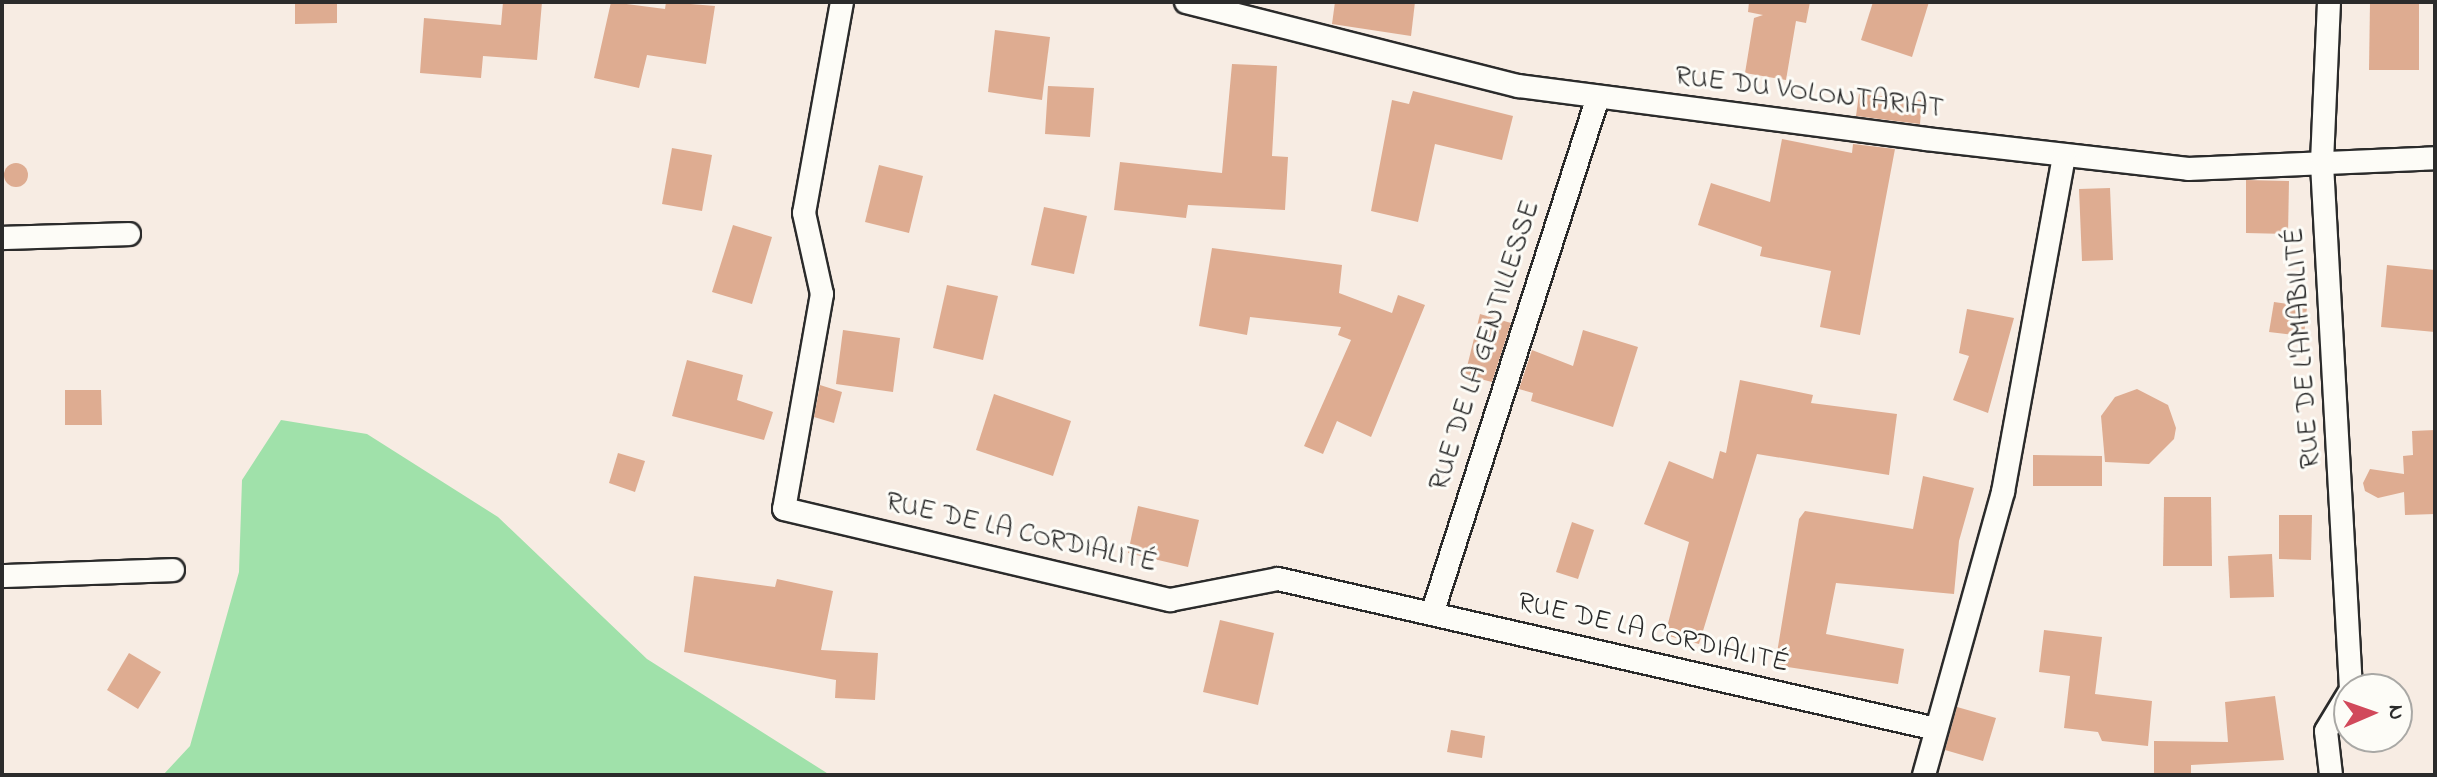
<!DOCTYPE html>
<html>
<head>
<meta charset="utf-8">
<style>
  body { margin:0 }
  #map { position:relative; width:2437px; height:777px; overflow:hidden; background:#f7ece3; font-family:"Indie Flower",sans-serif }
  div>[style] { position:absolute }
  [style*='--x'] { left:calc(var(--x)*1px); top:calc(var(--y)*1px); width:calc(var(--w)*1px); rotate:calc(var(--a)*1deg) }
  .green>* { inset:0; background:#a0e1aa }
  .building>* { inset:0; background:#deac91 }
  .round { border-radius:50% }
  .roads { filter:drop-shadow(2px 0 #2b2b2b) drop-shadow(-2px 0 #2b2b2b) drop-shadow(0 2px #2b2b2b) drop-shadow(0 -2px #2b2b2b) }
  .minor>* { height:22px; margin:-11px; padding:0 11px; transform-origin:11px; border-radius:11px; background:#fdfcf7 }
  span { translate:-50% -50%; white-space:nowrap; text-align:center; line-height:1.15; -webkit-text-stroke:6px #fdfcf7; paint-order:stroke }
  .street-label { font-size:28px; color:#2b2b2b }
  .frame { position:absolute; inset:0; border:4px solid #2b2b2b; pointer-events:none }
  .north { position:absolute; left:2333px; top:673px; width:80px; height:80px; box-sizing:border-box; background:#fdfcf7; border:2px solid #a9a8a5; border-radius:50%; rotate:88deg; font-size:22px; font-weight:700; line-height:32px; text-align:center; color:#2b2b2b }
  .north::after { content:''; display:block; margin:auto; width:28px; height:36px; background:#d1495b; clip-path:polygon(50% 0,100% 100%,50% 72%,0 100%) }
</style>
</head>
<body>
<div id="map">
  <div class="green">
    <i style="clip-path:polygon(281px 420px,367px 434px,498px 517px,647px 659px,830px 775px,163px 775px,190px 746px,239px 572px,242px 480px)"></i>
  </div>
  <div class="building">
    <i style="clip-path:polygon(295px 2px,337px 2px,337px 23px,295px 24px)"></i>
    <i style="clip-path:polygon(503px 2px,542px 2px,537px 60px,483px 56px,481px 78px,420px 73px,424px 18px,501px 25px)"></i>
    <i style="clip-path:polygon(611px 2px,665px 9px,666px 2px,715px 6px,706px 64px,647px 55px,639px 88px,594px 78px)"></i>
    <i style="clip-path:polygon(1335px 2px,1415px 2px,1411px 36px,1332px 24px)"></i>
    <i style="clip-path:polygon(1749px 2px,1810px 2px,1806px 23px,1796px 21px,1786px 80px,1745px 73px,1754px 18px,1763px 15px,1748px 12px)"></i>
    <i style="clip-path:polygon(1873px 2px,1929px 2px,1912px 57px,1861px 40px)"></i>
    <i style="clip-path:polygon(2370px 2px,2419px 2px,2419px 70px,2369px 70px)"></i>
    <i style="clip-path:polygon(995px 30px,1050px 37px,1042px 100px,988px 92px)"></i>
    <i style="clip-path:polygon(1232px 64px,1277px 66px,1272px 156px,1288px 157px,1285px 210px,1188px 205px,1186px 218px,1114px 210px,1120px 162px,1222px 173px)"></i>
    <i style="clip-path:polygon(1048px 86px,1094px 88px,1090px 137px,1045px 134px)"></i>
    <i style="clip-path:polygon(1413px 91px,1513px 116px,1502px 160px,1435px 144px,1418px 222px,1371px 211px,1392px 100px,1409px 104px)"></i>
    <i style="clip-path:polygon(1859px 94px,1922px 100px,1920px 124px,1856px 116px)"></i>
    <i style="clip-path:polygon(1782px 139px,1852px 153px,1853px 144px,1895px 149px,1860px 335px,1820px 327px,1831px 271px,1760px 256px,1762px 247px,1698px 225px,1711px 183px,1770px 202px)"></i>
    <i style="clip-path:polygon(672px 148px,712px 155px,702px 211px,662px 204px)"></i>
    <i class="round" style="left:4px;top:163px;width:24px;height:24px"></i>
    <i style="clip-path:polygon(879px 165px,923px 176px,909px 233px,865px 222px)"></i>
    <i style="clip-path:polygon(2246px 180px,2289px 181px,2288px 234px,2246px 233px)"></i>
    <i style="clip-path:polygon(2110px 188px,2113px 260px,2082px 261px,2079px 189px)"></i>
    <i style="clip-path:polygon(1044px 207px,1087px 216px,1074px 274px,1031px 265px)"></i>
    <i style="clip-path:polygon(733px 225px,772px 237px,752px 304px,712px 292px)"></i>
    <i style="clip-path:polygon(1212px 248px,1342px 265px,1339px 293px,1392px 313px,1398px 295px,1425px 305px,1371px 437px,1337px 421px,1323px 454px,1304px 446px,1351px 340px,1338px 335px,1341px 327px,1250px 317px,1247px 335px,1199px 326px)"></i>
    <i style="clip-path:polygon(2387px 265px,2435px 270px,2435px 332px,2381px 327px)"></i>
    <i style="clip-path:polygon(947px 285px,998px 296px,983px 360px,933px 348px)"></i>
    <i style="clip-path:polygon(2274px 302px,2307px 307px,2304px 336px,2269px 332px)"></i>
    <i style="clip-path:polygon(1967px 309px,2014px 318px,1988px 413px,1953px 400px,1969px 356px,1959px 353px)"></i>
    <i style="clip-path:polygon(1480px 314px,1511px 323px,1492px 382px,1465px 375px)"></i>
    <i style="clip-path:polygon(843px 330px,900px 338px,893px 392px,836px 384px)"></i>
    <i style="clip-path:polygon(1583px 330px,1638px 347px,1613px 427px,1531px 401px,1533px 393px,1519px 389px,1532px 350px,1573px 366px)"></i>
    <i style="clip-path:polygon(687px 360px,743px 375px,737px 400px,773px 412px,764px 440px,672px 416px)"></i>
    <i style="clip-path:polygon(1740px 380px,1813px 395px,1811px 403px,1897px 414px,1889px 475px,1757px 454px,1699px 644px,1665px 635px,1689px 542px,1644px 524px,1669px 461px,1713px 479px,1720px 451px,1726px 453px)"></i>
    <i style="clip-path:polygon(820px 385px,842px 392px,834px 423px,814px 417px)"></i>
    <i style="clip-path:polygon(2137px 389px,2168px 405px,2176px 428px,2174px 439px,2149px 464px,2105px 462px,2101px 416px,2115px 397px)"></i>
    <i style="clip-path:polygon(65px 390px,101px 390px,102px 425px,65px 425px)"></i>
    <i style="clip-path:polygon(994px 394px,1071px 421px,1053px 476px,976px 450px)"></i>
    <i style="clip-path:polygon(2435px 430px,2435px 514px,2405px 515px,2404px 492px,2378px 498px,2365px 491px,2363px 483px,2370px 469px,2404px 474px,2403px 456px,2413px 455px,2412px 431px)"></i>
    <i style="clip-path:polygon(618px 453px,645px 461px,635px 492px,609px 483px)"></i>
    <i style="clip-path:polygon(2033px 455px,2102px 456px,2102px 486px,2033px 486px)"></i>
    <i style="clip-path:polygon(1923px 476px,1974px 488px,1959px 541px,1954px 594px,1836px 583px,1826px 634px,1904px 649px,1898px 684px,1775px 665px,1799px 519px,1805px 511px,1913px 529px)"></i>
    <i style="clip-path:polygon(2164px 497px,2211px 497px,2212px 566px,2163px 566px)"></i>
    <i style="clip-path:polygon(1138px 506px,1199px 520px,1188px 567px,1128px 553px)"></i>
    <i style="clip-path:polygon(2279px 515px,2312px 515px,2311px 560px,2279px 559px)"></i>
    <i style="clip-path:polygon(1572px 522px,1594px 530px,1578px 579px,1556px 572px)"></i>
    <i style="clip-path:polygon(2272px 554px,2274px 597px,2230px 598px,2228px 556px)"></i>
    <i style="clip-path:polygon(694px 576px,775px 587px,777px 579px,833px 591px,821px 650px,878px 653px,875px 700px,835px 698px,836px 680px,684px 652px)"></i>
    <i style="clip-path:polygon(1220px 620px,1274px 633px,1258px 705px,1203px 692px)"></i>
    <i style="clip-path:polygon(2044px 630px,2102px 637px,2095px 694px,2152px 701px,2148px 746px,2102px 741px,2098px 732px,2064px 728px,2070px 676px,2039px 672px)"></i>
    <i style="clip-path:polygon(129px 653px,161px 672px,138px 709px,107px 690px)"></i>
    <i style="clip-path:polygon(2275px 696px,2284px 760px,2191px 765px,2191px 775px,2154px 775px,2154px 741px,2228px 742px,2225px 702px)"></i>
    <i style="clip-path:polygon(1957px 707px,1996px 718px,1983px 761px,1945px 750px)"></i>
    <i style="clip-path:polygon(1451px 730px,1485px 736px,1482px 758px,1447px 752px)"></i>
  </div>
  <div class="roads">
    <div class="minor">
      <i style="--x:842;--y:2;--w:214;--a:100.2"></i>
      <i style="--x:804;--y:213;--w:83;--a:77.5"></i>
      <i style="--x:822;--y:294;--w:218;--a:100"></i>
      <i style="--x:784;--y:509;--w:397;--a:13.3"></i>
      <i style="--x:1170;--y:600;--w:110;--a:-11"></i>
      <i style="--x:1278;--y:579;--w:675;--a:12.84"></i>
      <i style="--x:1186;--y:2;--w:343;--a:14.2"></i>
      <i style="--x:1519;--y:86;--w:410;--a:7.4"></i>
      <i style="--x:1926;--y:139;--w:264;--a:6.5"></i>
      <i style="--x:2188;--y:169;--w:247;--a:-2.5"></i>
      <i style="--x:2329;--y:2;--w:162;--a:92.5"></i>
      <i style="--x:2322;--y:164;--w:526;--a:86.84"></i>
      <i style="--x:2;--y:238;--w:127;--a:-1.8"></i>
      <i style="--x:2;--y:576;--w:171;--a:-2"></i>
      <i style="--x:1432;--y:614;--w:543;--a:-72.2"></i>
      <i style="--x:1924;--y:775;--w:294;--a:-74.4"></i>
      <i style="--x:2003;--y:492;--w:342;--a:-79.7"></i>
      <i style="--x:2331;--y:775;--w:44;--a:-96.5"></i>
      <i style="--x:2326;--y:731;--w:44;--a:-58.8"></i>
    </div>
  </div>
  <div class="street-label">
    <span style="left:1809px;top:94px;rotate:7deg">RUE DU VOLONTARIAT</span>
    <span style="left:1486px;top:346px;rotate:-72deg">RUE DE LA GENTILLESSE</span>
    <span style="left:2304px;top:348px;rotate:-94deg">RUE DE L'AMABILITÉ</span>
    <span style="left:1021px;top:534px;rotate:13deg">RUE DE LA CORDIALITÉ</span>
    <span style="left:1653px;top:634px;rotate:13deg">RUE DE LA CORDIALITÉ</span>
  </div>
  <div class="frame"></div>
  <div class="north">N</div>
</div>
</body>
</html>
